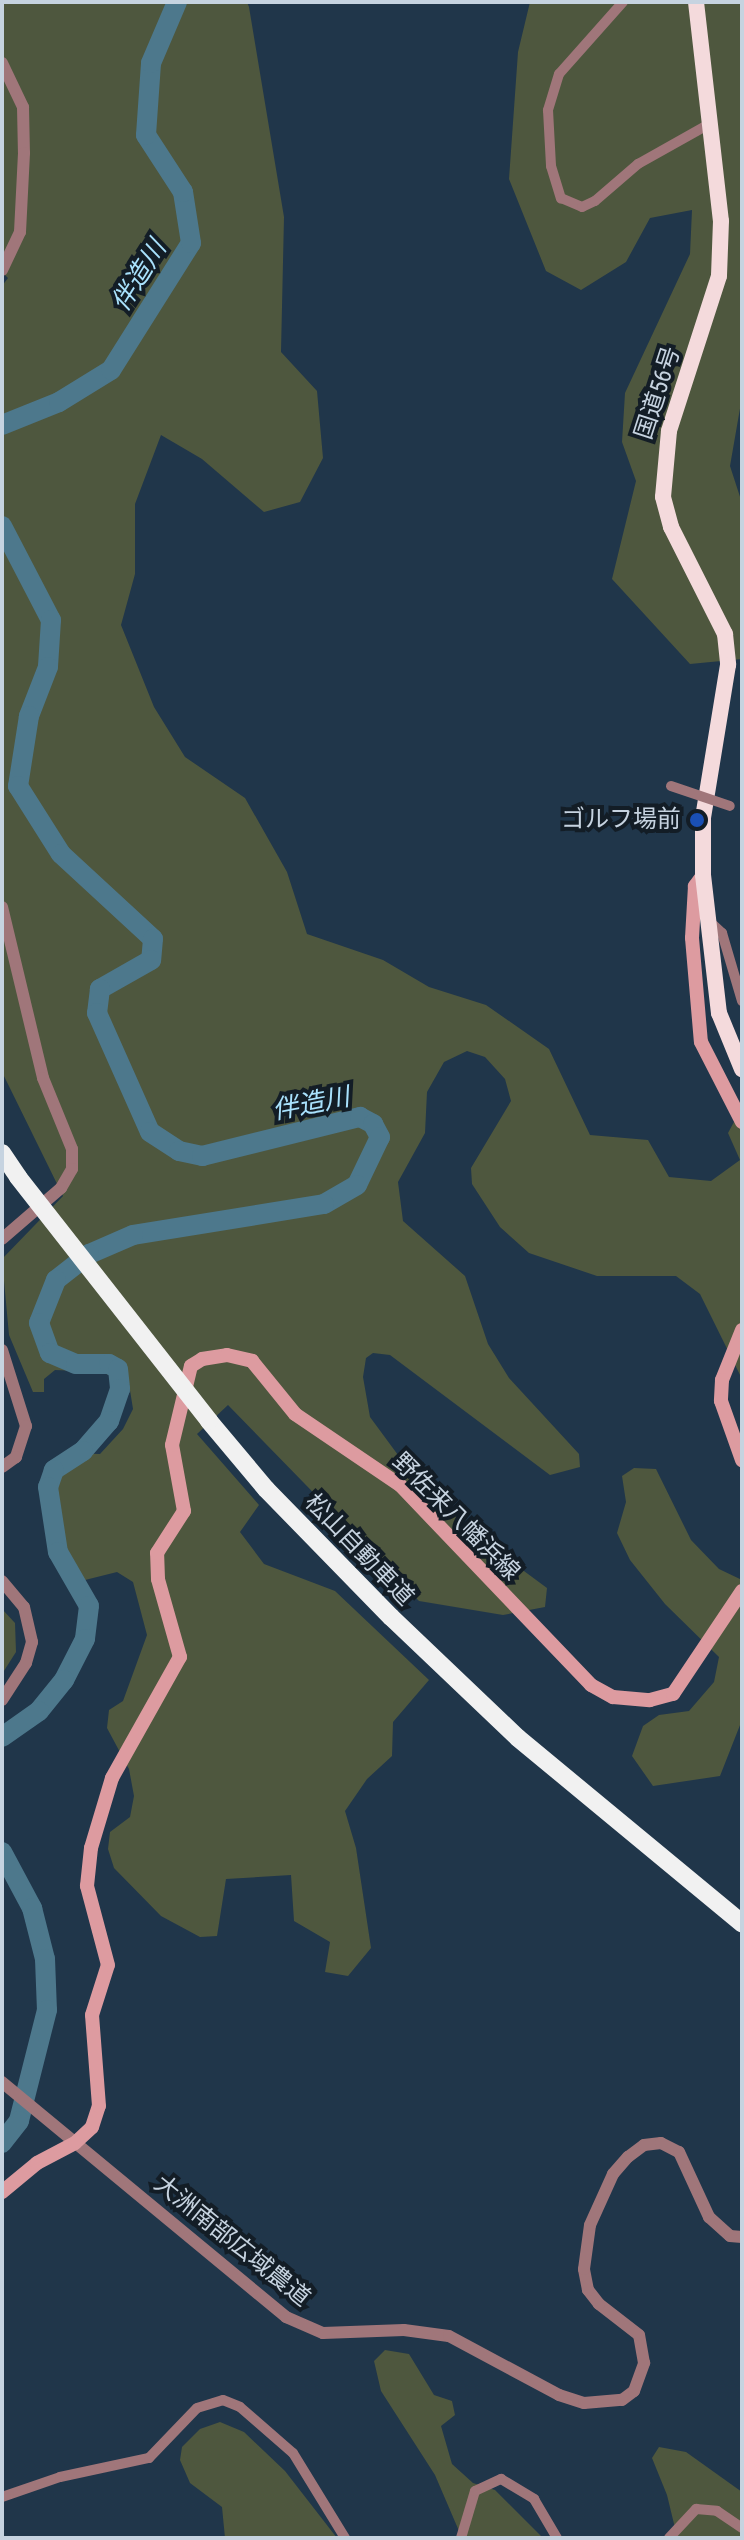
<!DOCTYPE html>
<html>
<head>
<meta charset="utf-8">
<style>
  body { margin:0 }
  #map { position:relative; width:744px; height:2540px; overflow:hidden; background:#20364a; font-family:"Roboto Condensed","Noto Sans JP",sans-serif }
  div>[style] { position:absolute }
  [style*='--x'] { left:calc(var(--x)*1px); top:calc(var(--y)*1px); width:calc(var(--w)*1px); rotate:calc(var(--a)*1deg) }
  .green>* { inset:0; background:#4e573e }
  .river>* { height:20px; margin:-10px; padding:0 10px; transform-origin:10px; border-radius:10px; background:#4d788c }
  .minor>* { height:10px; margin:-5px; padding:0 5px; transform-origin:5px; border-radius:5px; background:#a0767a }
  .tertiary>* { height:12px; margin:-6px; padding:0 6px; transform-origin:6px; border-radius:6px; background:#a0767a }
  .secondary>* { height:14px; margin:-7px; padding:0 7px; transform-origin:7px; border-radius:7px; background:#dd9ba0 }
  .trunk>* { height:16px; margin:-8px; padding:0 8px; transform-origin:8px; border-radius:8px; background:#f4dadc }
  .motorway>* { height:18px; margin:-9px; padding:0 9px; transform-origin:9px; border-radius:9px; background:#f1f1f1 }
  .minor-bridge>* { height:10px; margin:-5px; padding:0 5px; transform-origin:5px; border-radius:5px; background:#a0767a }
  .motorway-bridge>* { height:18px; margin:-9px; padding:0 9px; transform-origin:9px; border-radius:9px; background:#f1f1f1 }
  .dots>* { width:22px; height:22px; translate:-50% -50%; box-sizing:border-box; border:4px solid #131d26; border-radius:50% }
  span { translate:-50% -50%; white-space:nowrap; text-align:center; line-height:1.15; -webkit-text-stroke:8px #131d26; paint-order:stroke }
  .street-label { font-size:24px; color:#c6d3e0 }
  .poi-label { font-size:24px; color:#c6d3e0 }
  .right { translate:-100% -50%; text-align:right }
  .water-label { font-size:26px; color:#a9e2fd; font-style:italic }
  .frame { position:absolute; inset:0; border:4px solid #c6d3e0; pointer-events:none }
</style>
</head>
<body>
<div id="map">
  <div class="green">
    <i style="clip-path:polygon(2px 2px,247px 2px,249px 7px,284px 217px,281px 352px,317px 391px,323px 458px,300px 502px,264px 512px,202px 459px,161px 435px,135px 504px,135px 574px,121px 625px,154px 707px,185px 757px,245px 798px,287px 872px,307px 934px,383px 960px,429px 987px,486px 1005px,549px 1049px,590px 1135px,648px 1140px,669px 1177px,711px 1181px,740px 1160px,728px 1133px,742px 1107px,742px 1379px,700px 1294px,676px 1276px,597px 1276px,529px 1253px,500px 1227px,472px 1184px,471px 1168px,511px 1101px,505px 1079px,485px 1057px,467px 1051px,444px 1062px,427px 1092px,425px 1133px,398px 1182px,403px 1221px,465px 1276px,488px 1344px,509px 1378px,579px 1454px,580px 1467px,550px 1475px,390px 1355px,373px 1353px,366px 1358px,363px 1377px,370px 1417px,412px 1474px,474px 1534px,547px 1588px,545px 1607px,503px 1615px,419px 1601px,228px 1405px,197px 1434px,259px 1505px,240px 1532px,264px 1564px,335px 1591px,429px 1680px,393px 1722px,392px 1756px,367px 1779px,345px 1811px,356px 1848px,371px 1948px,348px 1976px,325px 1972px,330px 1942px,294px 1921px,291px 1875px,226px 1879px,217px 1936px,200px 1937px,161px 1916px,114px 1868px,108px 1849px,110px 1832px,130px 1817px,134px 1796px,129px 1769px,107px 1728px,109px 1710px,123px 1701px,147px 1635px,133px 1582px,117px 1572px,85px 1580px,62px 1546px,50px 1473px,52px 1462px,67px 1453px,100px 1454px,123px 1429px,133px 1409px,129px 1384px,102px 1372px,55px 1370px,44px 1379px,44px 1392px,33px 1392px,9px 1335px,2px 1259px,63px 1196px,2px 1072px,2px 286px,8px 278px,2px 272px)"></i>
    <i style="clip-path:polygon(530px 2px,742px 2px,742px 397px,730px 466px,742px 503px,742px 659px,690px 664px,612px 579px,636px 481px,622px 442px,625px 393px,690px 254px,692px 210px,650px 218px,626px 262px,581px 290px,546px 271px,509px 179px,518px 52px)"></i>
    <i style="clip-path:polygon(634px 1468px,656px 1469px,691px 1540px,719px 1569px,742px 1580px,742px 1720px,720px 1776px,653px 1786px,632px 1756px,643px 1726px,659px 1715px,689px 1711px,714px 1682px,719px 1657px,665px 1604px,630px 1560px,617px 1533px,626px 1502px,622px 1476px)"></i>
    <i style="clip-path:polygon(2px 1609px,15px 1623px,16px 1652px,2px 1674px)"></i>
    <i style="clip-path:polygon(385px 2350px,409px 2354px,434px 2395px,452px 2401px,455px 2415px,441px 2426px,452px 2464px,473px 2483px,495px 2490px,543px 2538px,462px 2538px,435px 2475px,381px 2391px,374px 2361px)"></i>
    <i style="clip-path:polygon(220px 2422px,244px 2432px,285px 2471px,337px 2538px,225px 2538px,222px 2507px,190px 2483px,180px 2460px,182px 2447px,200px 2429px)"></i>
    <i style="clip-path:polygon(659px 2447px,686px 2452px,742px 2492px,742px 2538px,672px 2538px,675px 2528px,667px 2495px,652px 2458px)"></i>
  </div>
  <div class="river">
    <i style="--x:2;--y:425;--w:61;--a:-22"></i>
    <i style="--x:59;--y:402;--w:61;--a:-31.6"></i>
    <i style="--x:111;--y:370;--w:150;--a:-57.8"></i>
    <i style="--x:191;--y:243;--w:52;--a:-98.9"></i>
    <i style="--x:183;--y:192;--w:68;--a:-123"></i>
    <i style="--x:146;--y:135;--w:72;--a:-86"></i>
    <i style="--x:151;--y:63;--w:66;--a:-66.9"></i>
    <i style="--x:2;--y:526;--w:106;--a:62.5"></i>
    <i style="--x:51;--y:620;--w:47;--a:93.7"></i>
    <i style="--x:48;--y:667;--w:53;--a:111.2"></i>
    <i style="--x:29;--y:716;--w:71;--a:98.9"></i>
    <i style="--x:18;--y:786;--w:80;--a:57.7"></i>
    <i style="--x:61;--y:854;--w:125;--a:42.7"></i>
    <i style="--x:153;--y:939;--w:21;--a:95"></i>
    <i style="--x:151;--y:960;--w:59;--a:150.4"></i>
    <i style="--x:100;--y:989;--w:24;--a:97"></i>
    <i style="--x:97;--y:1013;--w:130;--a:66"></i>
    <i style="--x:150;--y:1132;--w:35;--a:33"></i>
    <i style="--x:179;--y:1151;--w:24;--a:12"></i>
    <i style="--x:202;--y:1156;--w:163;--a:-13.9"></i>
    <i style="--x:360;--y:1117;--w:15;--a:28"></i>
    <i style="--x:373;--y:1124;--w:15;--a:62"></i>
    <i style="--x:380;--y:1137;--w:53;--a:115.6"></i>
    <i style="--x:357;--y:1185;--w:38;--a:150"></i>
    <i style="--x:324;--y:1204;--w:193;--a:170.8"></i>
    <i style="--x:133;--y:1235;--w:48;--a:156.6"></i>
    <i style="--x:89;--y:1254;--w:42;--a:141.8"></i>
    <i style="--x:56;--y:1280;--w:46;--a:111.6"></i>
    <i style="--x:39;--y:1323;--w:32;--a:70"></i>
    <i style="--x:50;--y:1353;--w:28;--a:23"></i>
    <i style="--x:76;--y:1364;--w:33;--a:0"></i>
    <i style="--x:109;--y:1364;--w:10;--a:29"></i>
    <i style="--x:118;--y:1369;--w:20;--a:84"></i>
    <i style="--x:120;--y:1389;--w:34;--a:109"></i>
    <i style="--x:109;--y:1421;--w:40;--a:131"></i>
    <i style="--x:83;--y:1451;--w:35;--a:147"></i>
    <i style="--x:54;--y:1470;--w:18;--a:109"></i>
    <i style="--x:48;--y:1487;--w:66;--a:81.3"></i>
    <i style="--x:58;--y:1552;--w:62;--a:60.1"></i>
    <i style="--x:89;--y:1606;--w:33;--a:97"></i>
    <i style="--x:85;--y:1639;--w:46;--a:117.1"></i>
    <i style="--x:64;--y:1680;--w:40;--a:129"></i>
    <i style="--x:39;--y:1711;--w:45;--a:144.9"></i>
    <i style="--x:2;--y:1852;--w:64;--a:61.8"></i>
    <i style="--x:32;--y:1908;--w:53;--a:75.7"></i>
    <i style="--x:45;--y:1959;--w:51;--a:87.8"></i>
    <i style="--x:47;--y:2010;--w:114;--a:104.2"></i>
    <i style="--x:19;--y:2121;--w:28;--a:128"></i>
  </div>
  <div class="minor">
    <i style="--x:623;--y:2;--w:96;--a:131.6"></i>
    <i style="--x:559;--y:74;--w:38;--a:107"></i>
    <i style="--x:548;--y:110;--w:56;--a:86.9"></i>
    <i style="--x:551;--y:166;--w:34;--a:73"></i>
    <i style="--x:561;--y:198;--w:23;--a:23"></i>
    <i style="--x:582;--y:207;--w:14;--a:-25"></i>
    <i style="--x:595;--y:201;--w:57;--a:-40.7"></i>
    <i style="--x:638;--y:164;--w:84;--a:-29.3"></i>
    <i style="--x:709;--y:921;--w:18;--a:43"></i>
    <i style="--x:722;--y:933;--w:71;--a:73.6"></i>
    <i style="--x:2;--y:2497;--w:61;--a:-19"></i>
    <i style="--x:60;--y:2477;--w:91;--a:-12.1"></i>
    <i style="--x:149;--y:2458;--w:69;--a:-46.2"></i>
    <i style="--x:197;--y:2408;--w:27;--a:-17"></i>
    <i style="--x:223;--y:2400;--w:18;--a:22"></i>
    <i style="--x:240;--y:2407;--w:70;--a:41"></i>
    <i style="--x:293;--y:2453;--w:100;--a:58.5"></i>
    <i style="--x:461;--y:2538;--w:49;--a:-73.4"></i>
    <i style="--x:475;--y:2491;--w:29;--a:-25"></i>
    <i style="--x:501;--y:2479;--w:39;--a:31"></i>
    <i style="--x:534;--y:2499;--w:45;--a:59.5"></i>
    <i style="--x:669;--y:2538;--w:40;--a:-47"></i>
    <i style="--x:696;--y:2509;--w:21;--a:5"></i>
    <i style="--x:717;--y:2511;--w:30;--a:34"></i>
  </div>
  <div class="tertiary">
    <i style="--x:2;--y:63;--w:49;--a:64.5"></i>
    <i style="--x:23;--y:107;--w:46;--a:88.8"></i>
    <i style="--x:24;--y:153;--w:79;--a:92.9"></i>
    <i style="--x:20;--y:232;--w:42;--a:115.3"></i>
    <i style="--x:2;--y:907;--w:176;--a:76.5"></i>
    <i style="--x:43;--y:1078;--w:77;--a:67.8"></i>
    <i style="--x:72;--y:1149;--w:20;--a:90"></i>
    <i style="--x:72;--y:1169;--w:22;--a:120"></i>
    <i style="--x:61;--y:1188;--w:78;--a:139.2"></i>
    <i style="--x:2;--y:1350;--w:80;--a:72.5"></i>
    <i style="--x:26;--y:1426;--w:33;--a:108"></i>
    <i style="--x:16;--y:1457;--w:17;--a:144"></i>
    <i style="--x:2;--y:1581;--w:34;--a:50"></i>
    <i style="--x:24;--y:1607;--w:36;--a:77"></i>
    <i style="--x:32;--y:1642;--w:22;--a:106"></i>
    <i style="--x:26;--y:1663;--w:44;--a:123"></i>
    <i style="--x:2;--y:2082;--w:369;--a:39.6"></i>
    <i style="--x:286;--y:2317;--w:40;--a:23.4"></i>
    <i style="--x:323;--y:2333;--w:81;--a:-2.1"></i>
    <i style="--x:404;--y:2330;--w:45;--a:7.6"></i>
    <i style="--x:449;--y:2336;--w:125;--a:28.2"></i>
    <i style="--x:559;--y:2395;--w:26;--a:18"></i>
    <i style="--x:584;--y:2403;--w:38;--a:-5"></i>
    <i style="--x:622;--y:2400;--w:15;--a:-37"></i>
    <i style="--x:634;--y:2391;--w:30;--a:-70"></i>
    <i style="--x:644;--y:2363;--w:28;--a:-100"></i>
    <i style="--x:639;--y:2335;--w:51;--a:-142.2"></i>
    <i style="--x:599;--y:2304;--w:18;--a:-128"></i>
    <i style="--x:588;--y:2290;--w:21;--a:-101"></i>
    <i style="--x:584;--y:2269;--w:44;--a:-82.2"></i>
    <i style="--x:590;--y:2225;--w:56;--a:-65.7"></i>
    <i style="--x:613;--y:2174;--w:23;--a:-49"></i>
    <i style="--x:628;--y:2157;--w:20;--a:-37"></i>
    <i style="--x:644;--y:2145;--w:17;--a:-7"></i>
    <i style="--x:661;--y:2143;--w:20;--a:27"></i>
    <i style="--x:679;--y:2152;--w:72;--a:65.2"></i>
    <i style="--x:709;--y:2217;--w:28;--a:42"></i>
    <i style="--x:730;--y:2236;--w:12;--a:5"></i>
  </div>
  <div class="secondary">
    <i style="--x:703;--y:875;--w:14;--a:126"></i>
    <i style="--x:695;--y:886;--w:52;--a:93.3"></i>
    <i style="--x:692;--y:938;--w:104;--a:85.1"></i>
    <i style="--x:701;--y:1042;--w:90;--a:62.9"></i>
    <i style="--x:742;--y:1330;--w:54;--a:111.8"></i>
    <i style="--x:722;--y:1380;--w:21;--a:93"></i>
    <i style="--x:721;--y:1401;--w:63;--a:70.4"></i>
    <i style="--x:2;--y:2192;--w:45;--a:-39.6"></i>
    <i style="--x:37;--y:2163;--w:43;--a:-27.8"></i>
    <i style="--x:75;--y:2143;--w:23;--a:-43"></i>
    <i style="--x:92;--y:2127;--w:22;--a:-72"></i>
    <i style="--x:99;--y:2106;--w:91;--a:-94.4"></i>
    <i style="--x:92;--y:2015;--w:52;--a:-72.3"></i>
    <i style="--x:108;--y:1965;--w:82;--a:-104.9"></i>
    <i style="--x:87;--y:1886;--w:38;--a:-84"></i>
    <i style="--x:91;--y:1848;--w:73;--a:-73.3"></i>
    <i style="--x:112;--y:1778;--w:139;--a:-60.7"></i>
    <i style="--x:180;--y:1657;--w:81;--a:-105.8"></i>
    <i style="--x:158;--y:1579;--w:26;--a:-92"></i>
    <i style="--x:157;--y:1553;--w:50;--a:-57.3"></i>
    <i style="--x:184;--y:1511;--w:67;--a:-100.3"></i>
    <i style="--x:172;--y:1445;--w:81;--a:-76.5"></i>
    <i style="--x:191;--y:1366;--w:13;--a:-32"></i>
    <i style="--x:202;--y:1359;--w:25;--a:-9"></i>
    <i style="--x:227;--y:1355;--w:26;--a:13"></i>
    <i style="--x:252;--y:1361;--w:68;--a:50.9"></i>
    <i style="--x:295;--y:1414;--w:127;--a:34.1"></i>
    <i style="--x:400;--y:1485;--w:277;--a:46.3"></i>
    <i style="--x:591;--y:1685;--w:25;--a:29"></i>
    <i style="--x:613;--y:1697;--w:37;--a:5"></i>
    <i style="--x:650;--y:1700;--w:24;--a:-15"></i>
    <i style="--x:673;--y:1694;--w:124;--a:-56.2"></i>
  </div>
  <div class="trunk">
    <i style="--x:696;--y:2;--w:220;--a:83.5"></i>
    <i style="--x:721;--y:221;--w:55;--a:92.1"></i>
    <i style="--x:719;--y:276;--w:163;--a:107.9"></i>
    <i style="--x:669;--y:431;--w:66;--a:95.2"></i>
    <i style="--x:663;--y:497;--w:31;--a:75"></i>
    <i style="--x:671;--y:527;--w:120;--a:63.2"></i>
    <i style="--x:725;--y:634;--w:31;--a:84"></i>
    <i style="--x:728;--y:665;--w:155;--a:99.3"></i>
    <i style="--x:703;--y:818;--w:57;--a:90"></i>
    <i style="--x:703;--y:875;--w:139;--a:83.4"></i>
    <i style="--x:719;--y:1013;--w:61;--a:67.7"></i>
  </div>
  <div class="motorway">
    <i style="--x:2;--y:1153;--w:29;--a:56"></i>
    <i style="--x:209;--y:1421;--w:89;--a:50"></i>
    <i style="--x:266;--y:1489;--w:179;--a:45.7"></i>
    <i style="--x:391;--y:1617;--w:175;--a:43.6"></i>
    <i style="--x:518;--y:1738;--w:291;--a:39.6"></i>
  </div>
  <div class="minor-bridge">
    <i style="--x:671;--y:786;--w:62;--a:18.7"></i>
  </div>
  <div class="motorway-bridge">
    <i style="--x:18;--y:1177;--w:310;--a:51.9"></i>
  </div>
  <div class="dots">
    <i style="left:697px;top:820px;background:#1a4fb4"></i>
  </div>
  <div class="street-label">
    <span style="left:658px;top:393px;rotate:-72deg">国道56号</span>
    <span style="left:456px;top:1517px;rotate:45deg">野佐来八幡浜線</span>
    <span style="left:359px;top:1550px;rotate:46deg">松山自動車道</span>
    <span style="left:232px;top:2241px;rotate:39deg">大洲南部広域農道</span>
  </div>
  <div class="poi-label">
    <span class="right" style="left:681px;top:820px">ゴルフ場前</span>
  </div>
  <div class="water-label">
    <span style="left:139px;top:276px;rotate:-58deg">伴造川</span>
    <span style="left:311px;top:1104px;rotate:-11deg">伴造川</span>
  </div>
  <div class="frame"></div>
</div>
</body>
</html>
